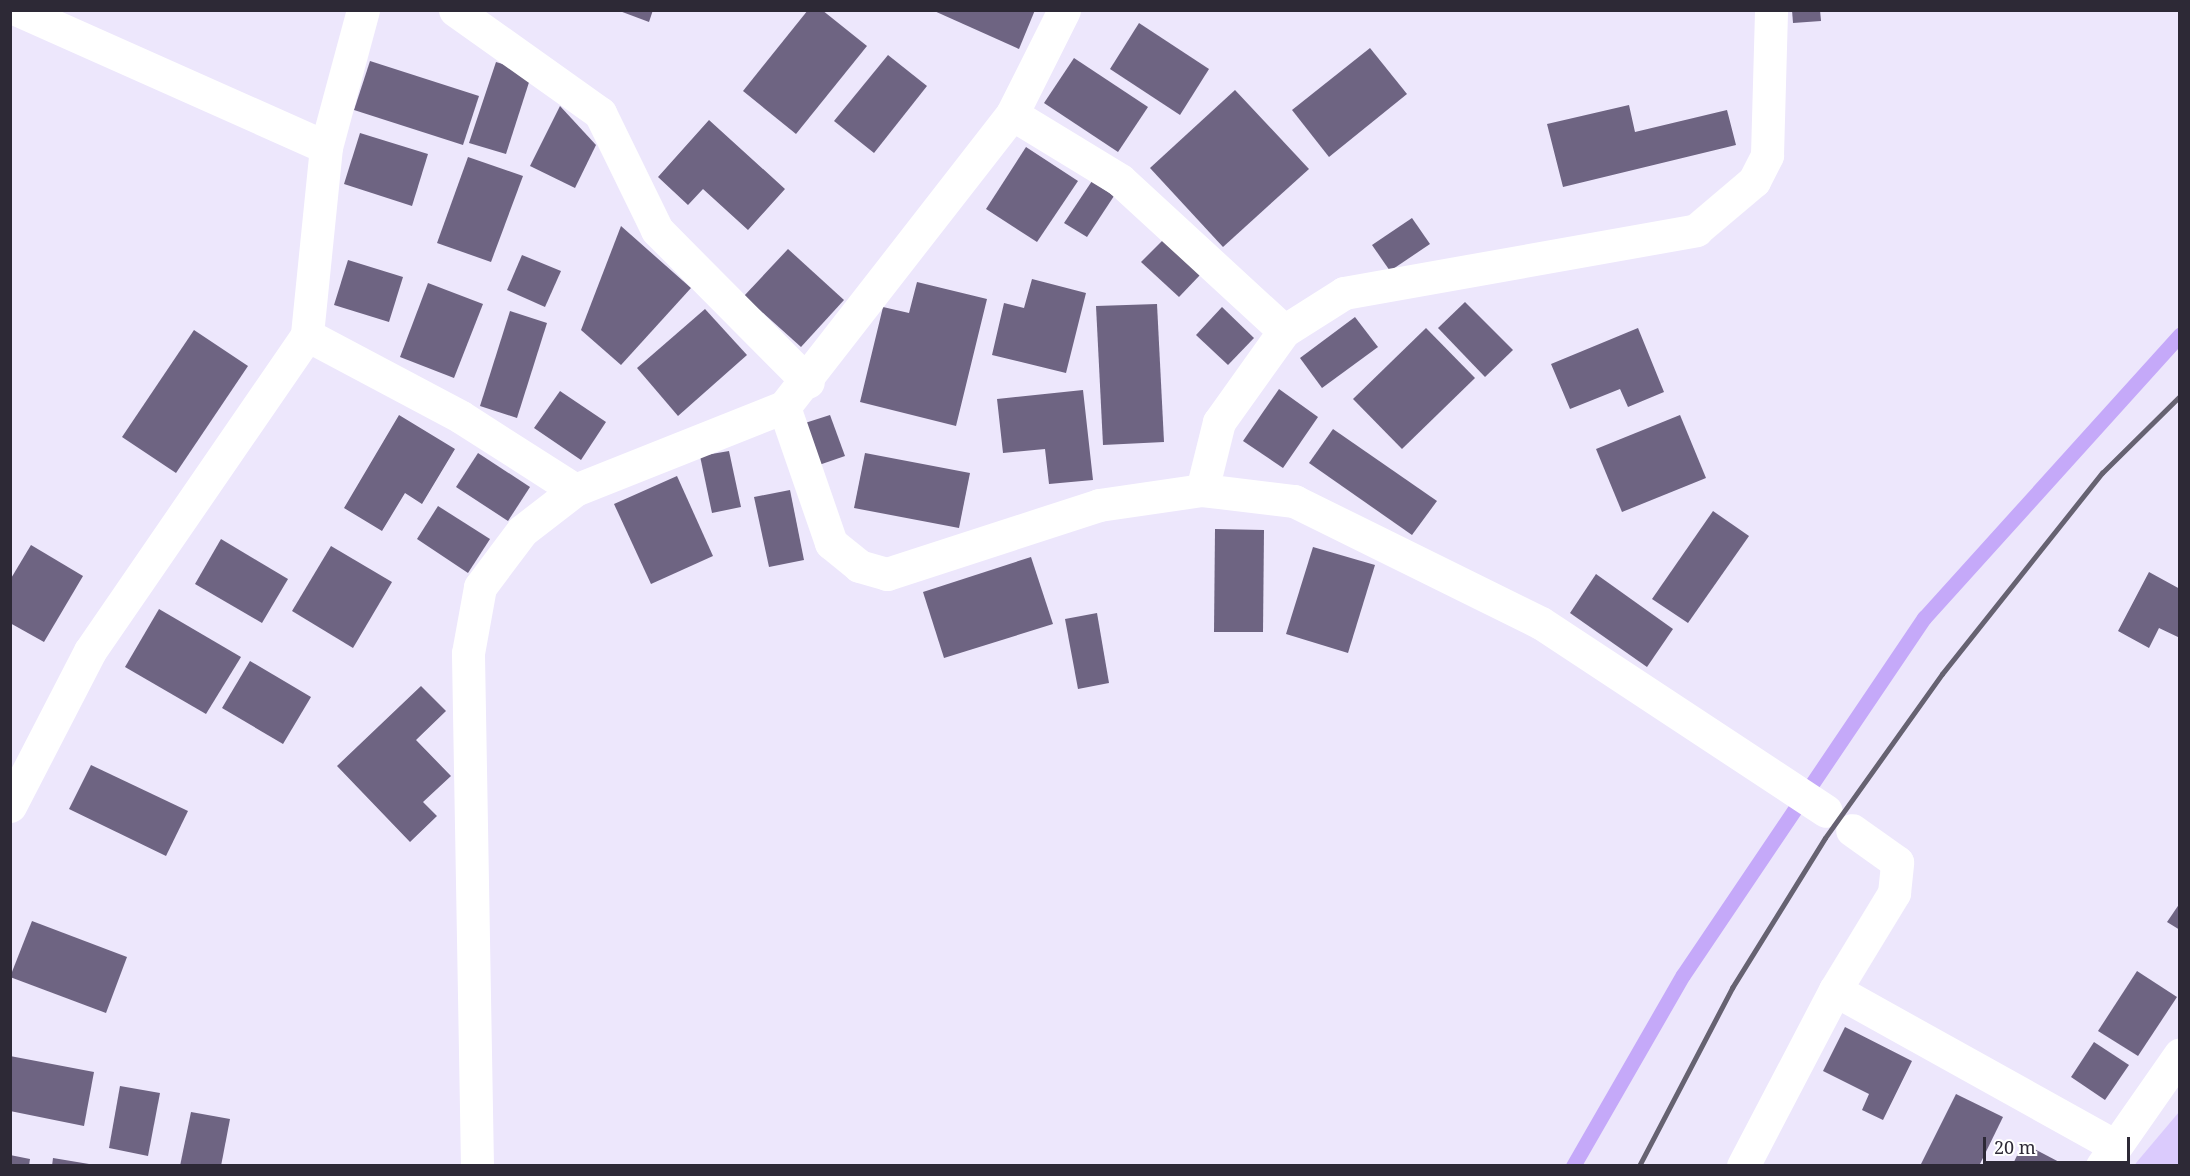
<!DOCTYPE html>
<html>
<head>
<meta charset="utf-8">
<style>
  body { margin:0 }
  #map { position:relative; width:2190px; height:1176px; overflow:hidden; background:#ede7fc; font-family:"Noto Serif",serif }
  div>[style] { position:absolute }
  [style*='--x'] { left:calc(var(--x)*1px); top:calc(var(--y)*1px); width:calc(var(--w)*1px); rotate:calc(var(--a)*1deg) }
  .green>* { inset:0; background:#dbcbfd }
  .stream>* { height:15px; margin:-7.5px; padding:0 7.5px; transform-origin:7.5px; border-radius:7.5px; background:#c5a9f9 }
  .building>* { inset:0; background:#6e6482 }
  .minor>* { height:33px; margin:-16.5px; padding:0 16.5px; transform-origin:16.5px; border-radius:16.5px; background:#fff }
  .rail>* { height:4.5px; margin:-2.25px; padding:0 2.25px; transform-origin:2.25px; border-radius:2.25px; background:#666271 }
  span { translate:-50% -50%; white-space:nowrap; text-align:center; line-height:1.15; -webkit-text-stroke:6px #fff; paint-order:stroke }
  .frame { position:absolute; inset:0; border:12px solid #2d2936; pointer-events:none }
  .scale { position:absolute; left:1983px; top:1137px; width:147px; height:27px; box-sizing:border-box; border:3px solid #2d2936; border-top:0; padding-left:8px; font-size:18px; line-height:21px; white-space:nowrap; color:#2d2936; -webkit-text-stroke:4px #fff; paint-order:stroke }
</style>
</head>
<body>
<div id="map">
  <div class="green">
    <i style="clip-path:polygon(2179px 1112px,2179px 1165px,2135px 1165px,2136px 1163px)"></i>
  </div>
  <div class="stream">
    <i style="--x:1573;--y:1166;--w:220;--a:-60.1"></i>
    <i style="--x:1683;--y:975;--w:431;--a:-56"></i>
    <i style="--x:1924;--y:618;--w:382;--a:-47.9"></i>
  </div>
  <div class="building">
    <i style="clip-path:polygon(617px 10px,653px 10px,649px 22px)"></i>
    <i style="clip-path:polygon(808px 10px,822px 10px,867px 46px,796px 134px,743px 91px)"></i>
    <i style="clip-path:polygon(932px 10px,1035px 10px,1019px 49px)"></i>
    <i style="clip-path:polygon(1792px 10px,1820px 10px,1821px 21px,1793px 23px)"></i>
    <i style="clip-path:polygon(1139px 23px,1209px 69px,1180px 115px,1110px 69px)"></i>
    <i style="clip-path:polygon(1370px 48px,1407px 94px,1329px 157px,1292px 110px)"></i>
    <i style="clip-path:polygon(888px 55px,927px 86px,874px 153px,834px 121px)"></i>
    <i style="clip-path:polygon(1074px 58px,1148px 107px,1118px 152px,1044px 103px)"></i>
    <i style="clip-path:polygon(370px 61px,479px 96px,463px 145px,354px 110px)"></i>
    <i style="clip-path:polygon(496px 62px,532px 73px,506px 154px,469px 143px)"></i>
    <i style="clip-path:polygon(1235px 90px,1309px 169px,1223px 247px,1150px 168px)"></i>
    <i style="clip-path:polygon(1629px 105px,1635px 132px,1727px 110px,1736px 145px,1563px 187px,1547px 124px)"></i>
    <i style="clip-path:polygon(560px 106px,596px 145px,575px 188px,530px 166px)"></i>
    <i style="clip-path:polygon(709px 120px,785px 189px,748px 230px,703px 189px,688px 205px,658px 177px)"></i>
    <i style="clip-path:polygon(360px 133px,428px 154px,412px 206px,344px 184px)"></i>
    <i style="clip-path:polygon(1026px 147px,1078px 181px,1037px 242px,986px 209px)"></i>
    <i style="clip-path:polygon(468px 157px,523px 176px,491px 262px,437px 243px)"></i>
    <i style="clip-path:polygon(1092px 181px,1114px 196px,1087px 237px,1064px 223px)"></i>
    <i style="clip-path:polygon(1412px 218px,1430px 244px,1390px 271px,1372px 245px)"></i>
    <i style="clip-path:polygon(621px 226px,691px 288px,621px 365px,581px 330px)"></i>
    <i style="clip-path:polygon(1164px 239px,1201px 274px,1179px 297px,1141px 262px)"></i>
    <i style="clip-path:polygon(788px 249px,844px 300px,801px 347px,744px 296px)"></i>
    <i style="clip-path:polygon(522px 255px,561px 271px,545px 307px,507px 290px)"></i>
    <i style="clip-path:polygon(348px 260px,403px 277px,389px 322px,334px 305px)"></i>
    <i style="clip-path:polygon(1032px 279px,1086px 293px,1066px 373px,992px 355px,1004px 303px,1024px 308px)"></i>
    <i style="clip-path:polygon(917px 282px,987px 299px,956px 426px,860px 402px,883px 307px,909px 313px)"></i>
    <i style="clip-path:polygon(428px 283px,483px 304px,454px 378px,400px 357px)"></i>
    <i style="clip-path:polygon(1465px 302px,1513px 350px,1485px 377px,1438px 328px)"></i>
    <i style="clip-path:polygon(1157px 304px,1164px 442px,1103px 445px,1096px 306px)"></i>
    <i style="clip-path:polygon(1222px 307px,1254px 338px,1228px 365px,1196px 335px)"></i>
    <i style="clip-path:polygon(705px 309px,747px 355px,678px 416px,637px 368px)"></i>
    <i style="clip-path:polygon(510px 311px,547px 323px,517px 418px,480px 406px)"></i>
    <i style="clip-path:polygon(1355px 317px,1378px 347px,1322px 388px,1300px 358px)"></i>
    <i style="clip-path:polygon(1426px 328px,1475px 378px,1402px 449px,1353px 399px)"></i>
    <i style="clip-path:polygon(1638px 328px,1664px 392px,1628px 407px,1620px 389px,1570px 409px,1551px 364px)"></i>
    <i style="clip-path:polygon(194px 330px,248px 366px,176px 473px,122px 437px)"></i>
    <i style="clip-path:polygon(1279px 389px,1318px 417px,1283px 468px,1243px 441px)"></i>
    <i style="clip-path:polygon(1083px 390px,1093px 480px,1049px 484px,1045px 449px,1003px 453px,997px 399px)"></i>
    <i style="clip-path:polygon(560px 391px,606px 422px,581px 460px,534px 428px)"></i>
    <i style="clip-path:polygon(399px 415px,455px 449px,422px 504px,405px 493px,382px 531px,344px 508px)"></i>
    <i style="clip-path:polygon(830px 415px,845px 456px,819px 465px,805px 423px)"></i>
    <i style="clip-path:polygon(1680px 415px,1706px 478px,1622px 512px,1596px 449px)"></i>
    <i style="clip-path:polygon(1333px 429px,1437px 501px,1412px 535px,1309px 463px)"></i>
    <i style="clip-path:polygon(729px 451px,741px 507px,712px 513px,700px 456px)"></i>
    <i style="clip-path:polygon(478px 453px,530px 487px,508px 521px,456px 487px)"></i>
    <i style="clip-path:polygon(865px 453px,970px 473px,959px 528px,854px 508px)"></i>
    <i style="clip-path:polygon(677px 476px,713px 556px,651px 584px,614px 504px)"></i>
    <i style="clip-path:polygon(790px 490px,804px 560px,769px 567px,754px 497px)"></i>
    <i style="clip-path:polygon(438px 506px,490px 539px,468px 573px,417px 539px)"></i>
    <i style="clip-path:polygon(1713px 511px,1749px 536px,1688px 623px,1652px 599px)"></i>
    <i style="clip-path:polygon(1215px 529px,1264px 530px,1263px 632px,1214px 632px)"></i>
    <i style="clip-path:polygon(221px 539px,288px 579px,262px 623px,195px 584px)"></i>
    <i style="clip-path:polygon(31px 545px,83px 576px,44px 642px,10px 623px,10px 580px)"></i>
    <i style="clip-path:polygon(331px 546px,392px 582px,353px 648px,292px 611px)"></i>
    <i style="clip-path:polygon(1313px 547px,1375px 565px,1348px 653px,1286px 634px)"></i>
    <i style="clip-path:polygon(1031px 557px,1053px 624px,944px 658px,923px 592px)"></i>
    <i style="clip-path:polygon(2149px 572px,2180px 589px,2180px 638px,2159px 628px,2149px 648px,2118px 631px)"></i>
    <i style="clip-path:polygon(1596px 574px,1673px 629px,1647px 667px,1570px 613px)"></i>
    <i style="clip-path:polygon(159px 609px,241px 657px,206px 714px,125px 667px)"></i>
    <i style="clip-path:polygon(1097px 613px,1109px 683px,1078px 689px,1065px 619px)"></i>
    <i style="clip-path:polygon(250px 661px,311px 697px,283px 744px,222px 708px)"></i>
    <i style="clip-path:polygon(421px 686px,446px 711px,416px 740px,451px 776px,423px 802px,437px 816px,410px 842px,337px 766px)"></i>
    <i style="clip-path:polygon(91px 765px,188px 811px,166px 856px,69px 809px)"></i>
    <i style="clip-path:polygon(2180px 903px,2180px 930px,2167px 922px)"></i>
    <i style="clip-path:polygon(32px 921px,127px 957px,106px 1013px,10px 977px)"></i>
    <i style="clip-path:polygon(2137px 971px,2177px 997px,2138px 1056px,2098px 1031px)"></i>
    <i style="clip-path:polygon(1845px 1027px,1912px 1061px,1883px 1120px,1862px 1110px,1869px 1094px,1823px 1071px)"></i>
    <i style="clip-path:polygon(2094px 1042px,2129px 1065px,2105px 1100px,2071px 1077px)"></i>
    <i style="clip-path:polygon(10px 1056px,94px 1072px,84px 1126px,10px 1111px)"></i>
    <i style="clip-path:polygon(120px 1086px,160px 1093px,148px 1156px,109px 1148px)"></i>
    <i style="clip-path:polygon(1956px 1094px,2003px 1117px,1979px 1166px,1920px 1166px)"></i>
    <i style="clip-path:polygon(191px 1112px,230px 1119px,221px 1166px,180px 1166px)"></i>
    <i style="clip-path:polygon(2023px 1143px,2063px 1164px,2063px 1166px,2012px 1166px)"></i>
    <i style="clip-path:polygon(10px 1155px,30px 1159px,29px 1166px,10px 1166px)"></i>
    <i style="clip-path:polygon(53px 1158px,89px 1164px,89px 1166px,52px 1166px)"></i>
  </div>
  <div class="minor">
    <i style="--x:18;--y:10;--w:337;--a:24"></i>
    <i style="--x:363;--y:10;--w:142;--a:105.1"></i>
    <i style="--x:326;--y:147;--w:189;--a:95.8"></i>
    <i style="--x:307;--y:335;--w:174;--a:28"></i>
    <i style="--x:461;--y:417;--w:135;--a:32.6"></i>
    <i style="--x:455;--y:10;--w:178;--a:35.4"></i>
    <i style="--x:600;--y:113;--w:130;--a:64"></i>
    <i style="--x:657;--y:230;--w:214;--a:45.2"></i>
    <i style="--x:1012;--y:114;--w:127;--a:31.4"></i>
    <i style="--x:1120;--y:180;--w:223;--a:42.6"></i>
    <i style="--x:784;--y:407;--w:144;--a:70.9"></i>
    <i style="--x:831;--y:543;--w:36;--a:39"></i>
    <i style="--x:859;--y:566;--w:29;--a:16"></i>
    <i style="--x:887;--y:574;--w:223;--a:-18"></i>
    <i style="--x:1099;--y:505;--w:104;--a:-8.3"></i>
    <i style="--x:1202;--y:490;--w:93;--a:6.8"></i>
    <i style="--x:1294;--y:501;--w:275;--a:26.3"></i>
    <i style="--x:1541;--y:623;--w:341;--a:33.4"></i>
    <i style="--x:1202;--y:490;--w:70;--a:-76"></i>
    <i style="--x:1219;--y:422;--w:112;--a:-54.5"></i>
    <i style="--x:1284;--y:331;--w:71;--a:-32.3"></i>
    <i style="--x:1344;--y:293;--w:358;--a:-10.1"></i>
    <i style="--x:1696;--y:230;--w:76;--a:-40.2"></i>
    <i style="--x:1754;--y:181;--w:29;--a:-63"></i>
    <i style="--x:1767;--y:155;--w:145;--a:-88.4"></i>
    <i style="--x:10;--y:806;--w:174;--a:-62.7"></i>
    <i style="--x:90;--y:651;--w:383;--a:-55.5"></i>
    <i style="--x:1835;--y:990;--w:317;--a:29.1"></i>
    <i style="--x:477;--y:1166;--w:513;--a:-91.01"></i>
    <i style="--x:468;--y:653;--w:67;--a:-79.7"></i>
    <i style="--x:480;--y:587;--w:70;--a:-53.1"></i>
    <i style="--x:522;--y:531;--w:67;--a:-37.7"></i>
    <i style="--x:575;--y:490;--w:225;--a:-21.7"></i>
    <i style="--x:784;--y:407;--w:371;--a:-52.1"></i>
    <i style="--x:1012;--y:114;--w:116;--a:-63.4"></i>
    <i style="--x:1743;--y:1166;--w:199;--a:-62.4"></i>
    <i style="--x:1835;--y:990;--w:114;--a:-58.7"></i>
    <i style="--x:1894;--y:893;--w:31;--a:-84"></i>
    <i style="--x:1897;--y:862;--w:55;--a:-144.6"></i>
    <i style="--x:2102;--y:1166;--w:136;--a:-55.1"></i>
  </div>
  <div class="rail">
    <i style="--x:1639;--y:1166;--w:201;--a:-62.4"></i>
    <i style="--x:1732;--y:988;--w:176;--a:-58.2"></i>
    <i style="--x:1825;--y:838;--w:201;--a:-54.5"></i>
    <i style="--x:1942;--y:674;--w:257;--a:-51.5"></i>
    <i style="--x:2102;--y:473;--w:110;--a:-44.6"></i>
  </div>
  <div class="frame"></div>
  <div class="scale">20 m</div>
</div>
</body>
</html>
